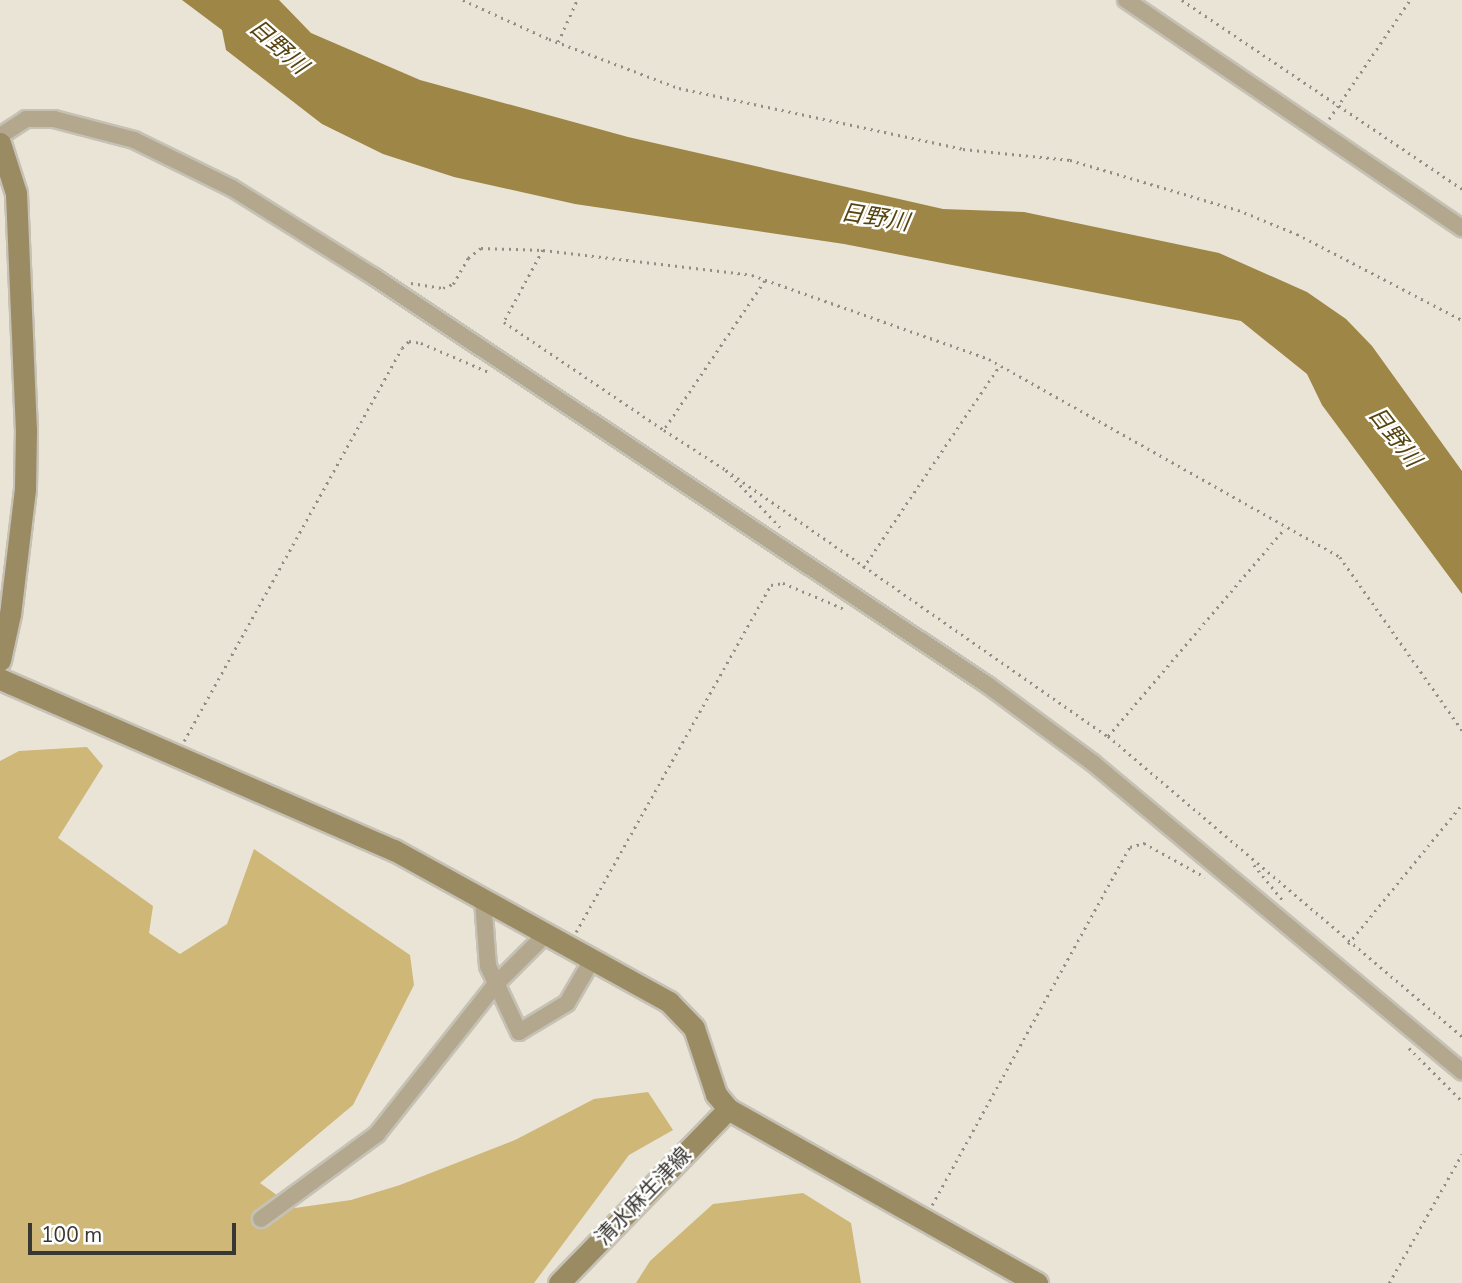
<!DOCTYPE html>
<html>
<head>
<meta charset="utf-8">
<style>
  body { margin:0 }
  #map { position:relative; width:1462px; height:1283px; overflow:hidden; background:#e9e4d6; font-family:"Nunito Sans","Noto Sans JP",sans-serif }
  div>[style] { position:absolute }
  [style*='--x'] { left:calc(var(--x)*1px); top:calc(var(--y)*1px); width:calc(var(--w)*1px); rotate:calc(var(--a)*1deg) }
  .green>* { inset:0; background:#cfb778 }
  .water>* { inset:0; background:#9e8646 }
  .path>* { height:2.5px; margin-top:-1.25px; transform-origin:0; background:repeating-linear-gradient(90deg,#928e85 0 2px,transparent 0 7px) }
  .roads { filter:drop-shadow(2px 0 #c6c1b5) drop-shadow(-2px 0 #c6c1b5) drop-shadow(0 2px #c6c1b5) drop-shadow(0 -2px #c6c1b5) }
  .street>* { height:16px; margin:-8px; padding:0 8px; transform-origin:8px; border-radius:8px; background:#b3a88d }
  .secondary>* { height:21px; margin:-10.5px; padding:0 10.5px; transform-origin:10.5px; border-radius:10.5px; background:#9a8b62 }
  span { translate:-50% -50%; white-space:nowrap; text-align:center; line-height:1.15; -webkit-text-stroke:5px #fff; paint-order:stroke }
  .street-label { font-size:21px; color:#393732 }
  .water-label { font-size:23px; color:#564511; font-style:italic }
  .scale { position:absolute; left:28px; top:1223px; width:208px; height:32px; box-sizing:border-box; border:4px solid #393732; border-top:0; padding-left:9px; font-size:21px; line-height:24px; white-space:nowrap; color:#393732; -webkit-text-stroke:5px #fff; paint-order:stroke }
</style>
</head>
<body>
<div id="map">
  <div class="green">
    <i style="clip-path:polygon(87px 747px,103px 766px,58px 838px,153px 906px,149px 933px,180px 954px,227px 924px,254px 849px,410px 955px,414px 985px,353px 1105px,260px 1183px,295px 1208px,351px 1200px,400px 1185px,515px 1140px,594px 1099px,648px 1092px,673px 1130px,629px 1155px,534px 1283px,0 1283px,0 761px,19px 751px)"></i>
    <i style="clip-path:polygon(803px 1193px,851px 1223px,861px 1283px,636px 1283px,650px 1261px,713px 1204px)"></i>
  </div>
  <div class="water">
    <i style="clip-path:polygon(182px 0,279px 0,311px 33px,420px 80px,628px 137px,943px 209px,1024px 212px,1219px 253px,1307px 292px,1346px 319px,1372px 346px,1462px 471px,1462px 594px,1322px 405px,1307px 374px,1241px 321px,844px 244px,575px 204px,454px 177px,383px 154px,322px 124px,226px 50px,222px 30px)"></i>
  </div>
  <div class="path">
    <i style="--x:463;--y:0;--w:94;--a:24.4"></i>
    <i style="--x:549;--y:39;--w:139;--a:20.7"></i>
    <i style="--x:679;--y:88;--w:290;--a:12.1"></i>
    <i style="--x:963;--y:149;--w:108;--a:5.9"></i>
    <i style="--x:1070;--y:160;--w:175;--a:16.6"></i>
    <i style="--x:1238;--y:210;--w:64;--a:22.1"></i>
    <i style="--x:1297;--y:234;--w:186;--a:27.5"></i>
    <i style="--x:1182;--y:0;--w:338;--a:34"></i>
    <i style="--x:558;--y:42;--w:46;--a:-65.7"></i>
    <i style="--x:1329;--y:119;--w:144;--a:-55.8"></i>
    <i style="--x:543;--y:250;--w:82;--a:118.4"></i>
    <i style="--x:504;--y:322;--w:193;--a:34"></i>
    <i style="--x:765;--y:281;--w:180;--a:124.1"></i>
    <i style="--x:664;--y:430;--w:74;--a:32.8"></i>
    <i style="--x:726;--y:470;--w:81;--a:46.5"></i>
    <i style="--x:411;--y:283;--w:32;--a:9"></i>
    <i style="--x:443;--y:288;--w:11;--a:-22"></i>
    <i style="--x:453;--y:284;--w:30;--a:-60"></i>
    <i style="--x:468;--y:258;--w:16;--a:-38"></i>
    <i style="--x:481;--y:248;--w:62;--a:1.8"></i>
    <i style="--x:543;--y:250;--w:210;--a:6.8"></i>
    <i style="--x:752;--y:275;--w:251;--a:19.5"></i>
    <i style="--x:989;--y:359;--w:403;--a:29.4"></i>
    <i style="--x:1340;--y:557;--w:212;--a:54.8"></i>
    <i style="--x:726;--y:470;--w:465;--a:34.9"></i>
    <i style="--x:1108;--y:736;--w:464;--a:40.3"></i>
    <i style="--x:863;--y:568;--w:245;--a:-56"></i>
    <i style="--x:1108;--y:736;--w:273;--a:-49.6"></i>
    <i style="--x:184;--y:741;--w:449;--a:-61"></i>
    <i style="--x:402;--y:348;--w:10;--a:-45"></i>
    <i style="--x:409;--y:341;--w:12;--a:9"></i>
    <i style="--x:421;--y:343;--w:74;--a:23.1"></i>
    <i style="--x:1254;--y:865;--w:49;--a:50.8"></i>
    <i style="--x:576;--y:932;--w:398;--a:-60.7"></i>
    <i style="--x:771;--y:585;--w:12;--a:-9"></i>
    <i style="--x:783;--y:583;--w:69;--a:22.9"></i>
    <i style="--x:1348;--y:944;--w:181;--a:-50.8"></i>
    <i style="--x:1409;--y:1048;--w:75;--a:45"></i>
    <i style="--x:932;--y:1205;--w:409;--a:-61.1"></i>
    <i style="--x:1130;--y:847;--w:15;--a:-16"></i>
    <i style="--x:1144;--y:843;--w:70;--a:29.1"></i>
    <i style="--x:1389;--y:1283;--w:148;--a:-60.5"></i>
  </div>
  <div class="roads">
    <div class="street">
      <i style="--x:1126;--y:0;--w:406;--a:34.2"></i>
      <i style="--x:0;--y:136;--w:31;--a:-33"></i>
      <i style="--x:26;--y:119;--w:28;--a:0"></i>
      <i style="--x:54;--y:119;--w:83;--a:14.7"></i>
      <i style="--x:134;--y:140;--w:109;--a:26.1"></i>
      <i style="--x:232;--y:188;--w:166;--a:32"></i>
      <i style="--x:373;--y:276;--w:740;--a:33.65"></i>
      <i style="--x:989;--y:686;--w:129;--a:36.5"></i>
      <i style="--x:1093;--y:763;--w:481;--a:39.9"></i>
      <i style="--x:483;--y:900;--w:66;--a:85.7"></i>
      <i style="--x:488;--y:966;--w:73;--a:64.8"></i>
      <i style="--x:519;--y:1032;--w:56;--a:-31.1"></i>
      <i style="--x:567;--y:1003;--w:48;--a:-59.7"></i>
      <i style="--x:261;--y:1219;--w:144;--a:-36.2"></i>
      <i style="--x:377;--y:1134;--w:190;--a:-51.6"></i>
      <i style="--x:495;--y:985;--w:69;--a:-45"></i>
    </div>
    <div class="secondary">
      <i style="--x:0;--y:143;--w:52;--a:72.3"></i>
      <i style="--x:16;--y:193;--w:237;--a:87.6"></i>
      <i style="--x:26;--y:430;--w:59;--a:91"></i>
      <i style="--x:25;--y:489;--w:126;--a:96.8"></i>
      <i style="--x:10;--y:614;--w:47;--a:102.3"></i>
      <i style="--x:0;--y:679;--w:430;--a:23.5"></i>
      <i style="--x:394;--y:850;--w:314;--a:28.9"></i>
      <i style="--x:669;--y:1002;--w:36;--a:46"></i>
      <i style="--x:694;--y:1028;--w:70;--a:71.6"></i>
      <i style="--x:716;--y:1094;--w:19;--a:51"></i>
      <i style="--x:728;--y:1109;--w:355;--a:29.4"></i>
      <i style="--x:559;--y:1283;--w:243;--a:-45.8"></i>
    </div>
  </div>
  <div class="street-label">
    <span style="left:643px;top:1196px;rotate:-46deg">清水麻生津線</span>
  </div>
  <div class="water-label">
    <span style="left:278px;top:47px;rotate:42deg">日野川</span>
    <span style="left:875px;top:218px;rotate:9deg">日野川</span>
    <span style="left:1394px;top:437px;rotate:52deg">日野川</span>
  </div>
  <div class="scale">100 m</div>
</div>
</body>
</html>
